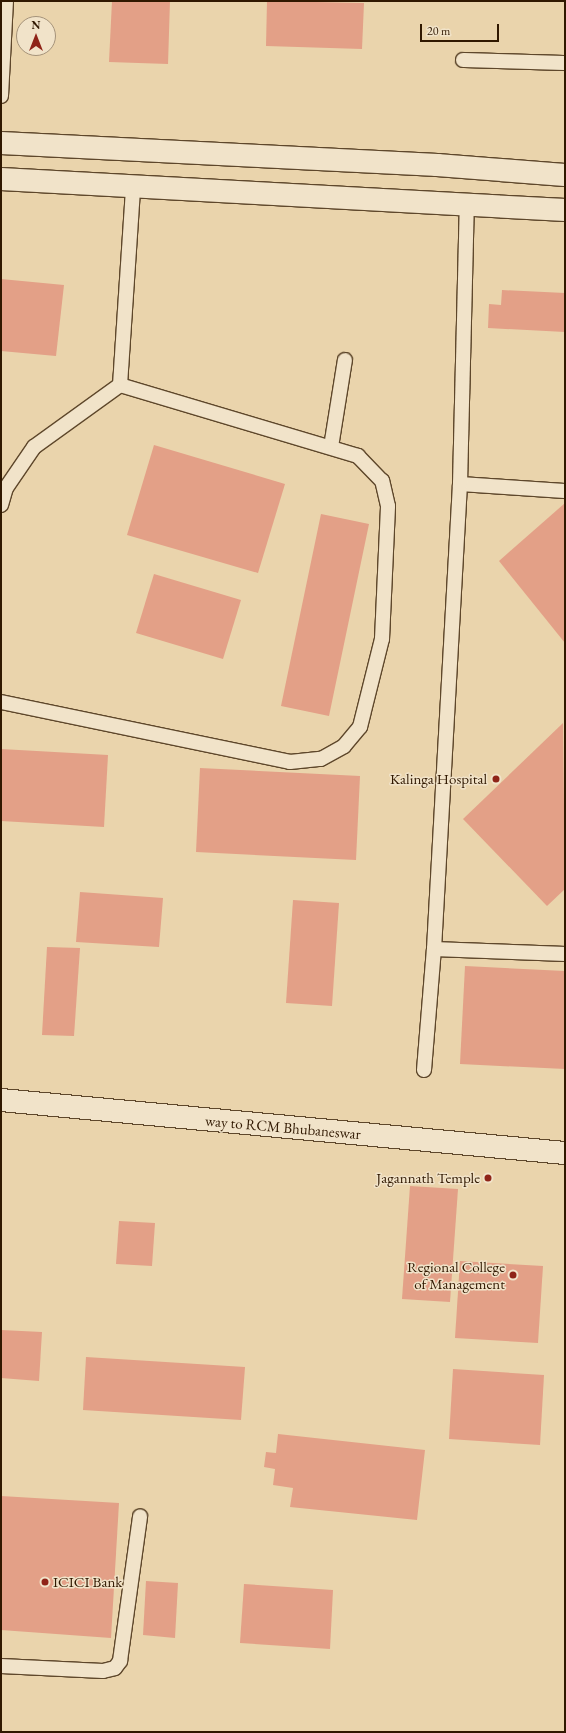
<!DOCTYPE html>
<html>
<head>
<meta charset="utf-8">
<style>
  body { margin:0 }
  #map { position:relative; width:566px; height:1733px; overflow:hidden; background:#ead4ac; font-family:"EB Garamond",serif }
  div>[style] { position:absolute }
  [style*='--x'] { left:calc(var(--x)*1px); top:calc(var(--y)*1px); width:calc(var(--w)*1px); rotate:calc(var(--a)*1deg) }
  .building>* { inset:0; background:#e3a087 }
  .roads { filter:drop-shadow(1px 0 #5e472b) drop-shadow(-1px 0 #5e472b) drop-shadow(0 1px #5e472b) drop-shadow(0 -1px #5e472b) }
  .service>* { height:14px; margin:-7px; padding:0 7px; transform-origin:7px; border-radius:7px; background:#f1e3c9 }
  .minor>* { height:22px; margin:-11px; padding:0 11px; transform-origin:11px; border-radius:11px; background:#f1e3c9 }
  .tertiary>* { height:22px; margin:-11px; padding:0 11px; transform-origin:11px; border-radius:11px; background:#f1e3c9 }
  .dots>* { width:11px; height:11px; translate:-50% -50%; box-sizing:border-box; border:2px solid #f1e3c9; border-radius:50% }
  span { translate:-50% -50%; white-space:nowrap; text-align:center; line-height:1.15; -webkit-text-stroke:3px #f1e3c9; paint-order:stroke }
  .poi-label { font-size:15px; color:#301800 }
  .right { translate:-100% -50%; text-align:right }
  .left { translate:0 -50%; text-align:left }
  .street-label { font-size:15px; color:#301800 }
  .frame { position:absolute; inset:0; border:2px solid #301800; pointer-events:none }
  .north { position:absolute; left:16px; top:16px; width:40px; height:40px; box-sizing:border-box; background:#f1e3c9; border:1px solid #a49279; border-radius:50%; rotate:0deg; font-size:11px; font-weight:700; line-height:16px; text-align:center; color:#301800 }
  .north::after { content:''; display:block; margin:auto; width:14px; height:18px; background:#8f2418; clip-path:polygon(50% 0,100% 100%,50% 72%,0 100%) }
  .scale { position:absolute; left:420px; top:24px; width:79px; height:18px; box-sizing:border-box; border:2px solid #301800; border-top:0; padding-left:5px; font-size:12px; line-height:14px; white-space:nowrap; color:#301800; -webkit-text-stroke:3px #f1e3c9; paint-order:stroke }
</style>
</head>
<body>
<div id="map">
  <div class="building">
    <i style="clip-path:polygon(112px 1px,170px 1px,168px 64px,109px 62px)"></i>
    <i style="clip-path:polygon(267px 1px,364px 3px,362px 49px,266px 46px)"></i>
    <i style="clip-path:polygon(1px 279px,64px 285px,56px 356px,1px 351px)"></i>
    <i style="clip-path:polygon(502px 290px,565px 293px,565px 332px,488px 328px,489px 304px,501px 305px)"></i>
    <i style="clip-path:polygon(154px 445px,285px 484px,258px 573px,127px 535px)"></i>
    <i style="clip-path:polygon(565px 503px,565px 643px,499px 561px)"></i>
    <i style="clip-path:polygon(321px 514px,369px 524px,329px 716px,281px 706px)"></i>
    <i style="clip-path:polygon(154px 574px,241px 600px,223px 659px,136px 633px)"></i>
    <i style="clip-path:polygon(563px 723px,565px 889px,547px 906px,463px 819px)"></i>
    <i style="clip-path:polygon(1px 749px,108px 755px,104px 827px,1px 821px)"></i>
    <i style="clip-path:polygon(200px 768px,360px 776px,356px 860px,196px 852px)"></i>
    <i style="clip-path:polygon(80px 892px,163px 898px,159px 947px,76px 942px)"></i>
    <i style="clip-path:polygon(293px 900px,339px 903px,332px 1006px,286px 1003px)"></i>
    <i style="clip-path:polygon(47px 947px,80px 948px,74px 1036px,42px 1035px)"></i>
    <i style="clip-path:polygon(465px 966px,565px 971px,565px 1069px,460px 1064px)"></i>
    <i style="clip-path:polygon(410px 1186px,458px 1189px,450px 1302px,402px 1299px)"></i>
    <i style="clip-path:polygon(119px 1221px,155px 1223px,152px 1266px,116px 1264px)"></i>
    <i style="clip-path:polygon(460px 1261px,543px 1266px,538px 1343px,455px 1338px)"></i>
    <i style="clip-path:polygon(1px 1330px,42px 1332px,39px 1381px,1px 1378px)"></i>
    <i style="clip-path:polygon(86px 1357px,245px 1367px,241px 1420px,83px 1410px)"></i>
    <i style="clip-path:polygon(453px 1369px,544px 1375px,540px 1445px,449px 1439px)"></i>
    <i style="clip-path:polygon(278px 1434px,425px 1450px,417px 1520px,290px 1507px,293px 1488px,273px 1485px,275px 1469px,264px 1467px,266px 1452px,276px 1453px)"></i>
    <i style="clip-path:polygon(1px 1496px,119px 1503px,111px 1638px,1px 1630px)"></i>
    <i style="clip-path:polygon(146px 1581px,178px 1583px,175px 1638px,143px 1635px)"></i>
    <i style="clip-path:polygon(244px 1584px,333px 1590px,330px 1649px,240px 1643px)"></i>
  </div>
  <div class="roads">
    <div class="service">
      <i style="--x:463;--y:60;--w:102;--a:1.7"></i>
      <i style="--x:1;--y:96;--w:95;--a:-87"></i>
      <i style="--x:331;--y:447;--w:88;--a:-80.9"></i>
      <i style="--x:460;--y:484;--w:105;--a:3.8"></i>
      <i style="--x:1;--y:505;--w:18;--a:-74"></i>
      <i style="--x:6;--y:488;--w:50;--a:-55.7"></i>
      <i style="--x:34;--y:447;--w:106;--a:-35.8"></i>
      <i style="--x:120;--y:385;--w:197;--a:-86.2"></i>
      <i style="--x:1;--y:702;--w:295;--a:11.7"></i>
      <i style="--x:290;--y:762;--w:31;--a:-6"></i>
      <i style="--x:321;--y:759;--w:26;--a:-29"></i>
      <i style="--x:344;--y:746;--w:25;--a:-50"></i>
      <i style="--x:360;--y:727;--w:91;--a:-76"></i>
      <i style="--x:382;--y:639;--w:133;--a:-87.4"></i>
      <i style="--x:388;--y:506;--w:26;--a:-103"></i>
      <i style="--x:382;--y:481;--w:35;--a:-134"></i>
      <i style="--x:358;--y:456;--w:248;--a:-163.4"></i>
      <i style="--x:434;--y:949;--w:131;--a:2.2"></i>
      <i style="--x:424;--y:1070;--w:121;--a:-85.3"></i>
      <i style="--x:434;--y:949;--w:466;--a:-86.8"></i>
      <i style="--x:460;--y:484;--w:277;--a:-88.6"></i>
      <i style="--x:1;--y:1666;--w:102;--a:2.8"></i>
      <i style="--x:103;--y:1671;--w:12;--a:-14"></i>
      <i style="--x:115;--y:1668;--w:9;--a:-54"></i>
      <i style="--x:120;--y:1661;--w:146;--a:-82.1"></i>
    </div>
    <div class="minor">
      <i style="--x:1;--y:1100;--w:566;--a:5.37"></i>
    </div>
    <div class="tertiary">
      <i style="--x:1;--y:143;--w:437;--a:2.9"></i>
      <i style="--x:437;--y:165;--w:128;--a:4.5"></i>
      <i style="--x:1;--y:179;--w:565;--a:3.15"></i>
    </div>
  </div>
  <div class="dots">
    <i style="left:496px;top:779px;background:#8f2418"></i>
    <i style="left:488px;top:1178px;background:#8f2418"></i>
    <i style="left:513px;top:1275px;background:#8f2418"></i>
    <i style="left:45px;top:1582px;background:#8f2418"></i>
  </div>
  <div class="poi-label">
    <span class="right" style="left:487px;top:779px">Kalinga Hospital</span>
    <span class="right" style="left:480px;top:1178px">Jagannath Temple</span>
    <span class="right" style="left:505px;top:1275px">Regional College<br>of Management</span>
    <span class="left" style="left:53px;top:1582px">ICICI Bank</span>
  </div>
  <div class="street-label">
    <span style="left:283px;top:1127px;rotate:5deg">way to RCM Bhubaneswar</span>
  </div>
  <div class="frame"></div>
  <div class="north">N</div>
  <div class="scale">20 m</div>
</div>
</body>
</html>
